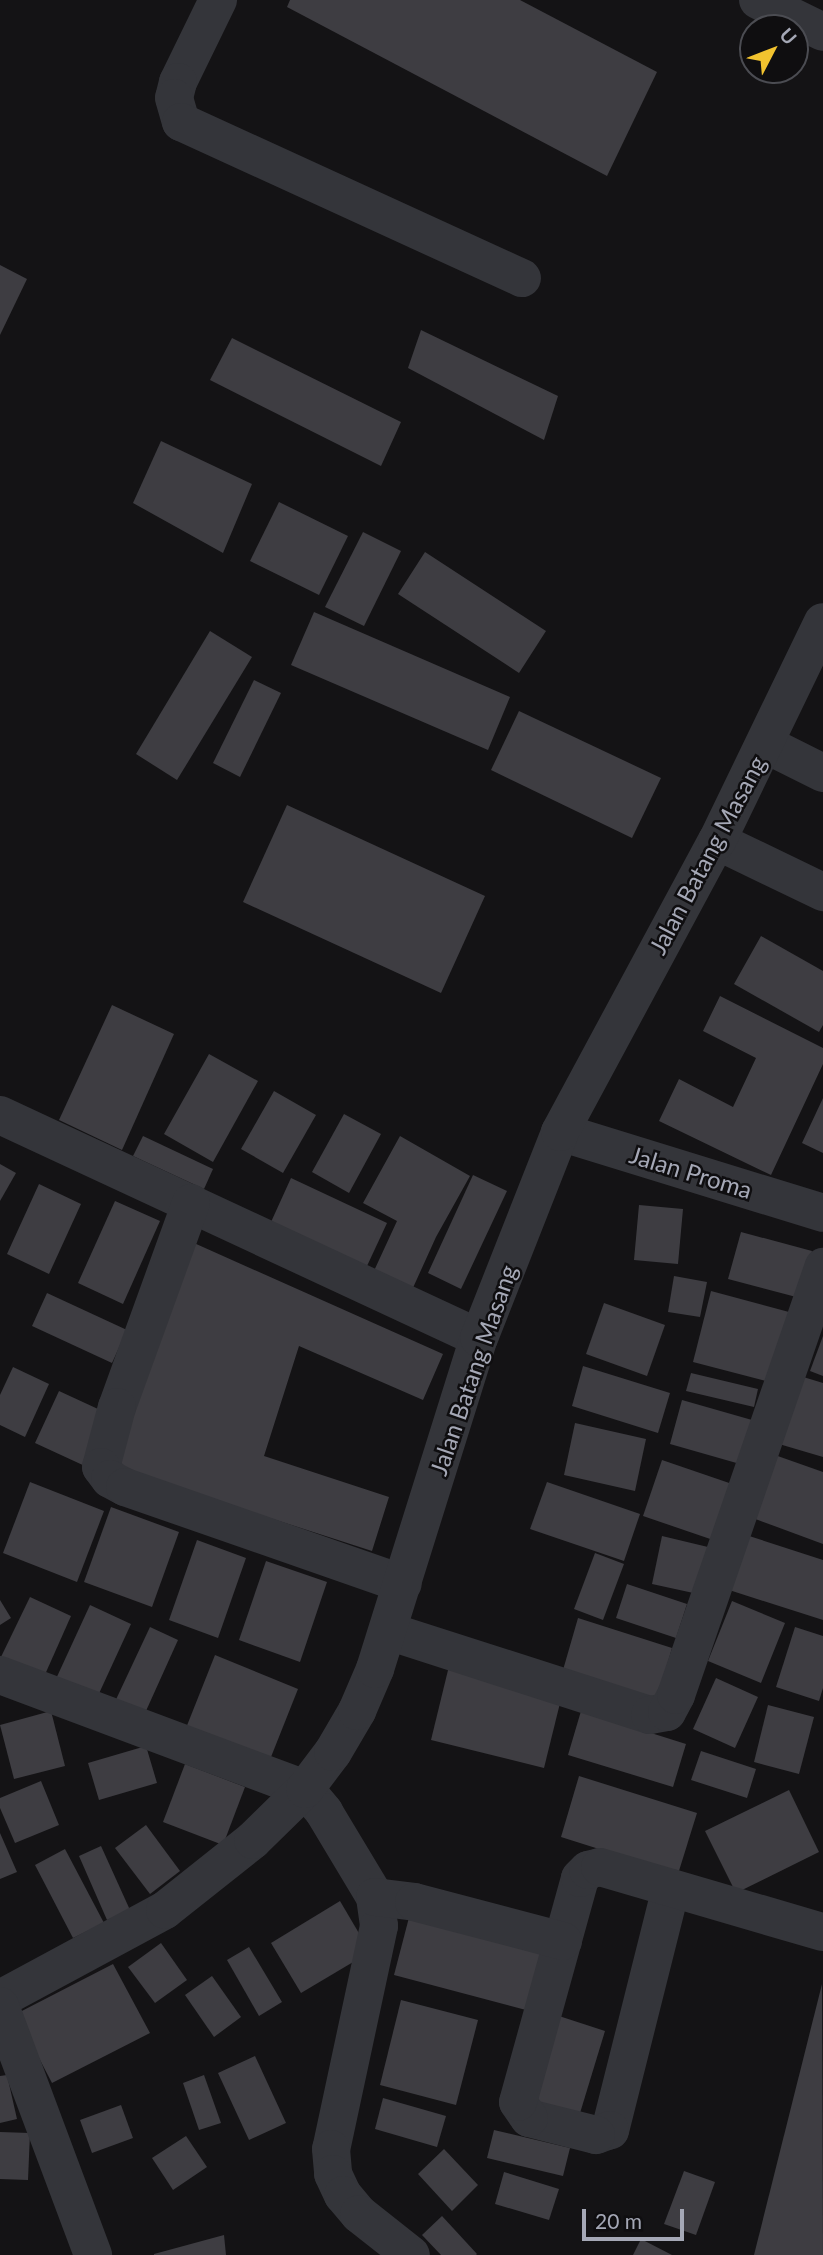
<!DOCTYPE html>
<html>
<head>
<meta charset="utf-8">
<style>
  body { margin:0 }
  #map { position:relative; width:823px; height:2255px; overflow:hidden; background:#141315; font-family:Lato,sans-serif }
  div>[style] { position:absolute }
  [style*='--x'] { left:calc(var(--x)*1px); top:calc(var(--y)*1px); width:calc(var(--w)*1px); rotate:calc(var(--a)*1deg) }
  .building>* { inset:0; background:#3e3d42 }
  .minor>* { height:38px; margin:-19px; padding:0 19px; transform-origin:19px; border-radius:19px; background:#34353a }
  span { translate:-50% -50%; white-space:nowrap; text-align:center; line-height:1.15; -webkit-text-stroke:5px #0f0e10; paint-order:stroke }
  .street-label { font-size:24px; color:#a5a8b6 }
  .north { position:absolute; left:739px; top:14px; width:70px; height:70px; box-sizing:border-box; background:#0f0e10; border:2px solid #4b4c52; border-radius:50%; rotate:48deg; font-size:19px; font-weight:700; line-height:28px; text-align:center; color:#a5a8b6 }
  .north::after { content:''; display:block; margin:auto; width:24px; height:32px; background:#f2c32f; clip-path:polygon(50% 0,100% 100%,50% 72%,0 100%) }
  .scale { position:absolute; left:582px; top:2209px; width:102px; height:32px; box-sizing:border-box; border:4px solid #a5a8b6; border-top:0; padding-left:9px; font-size:21px; line-height:24px; white-space:nowrap; color:#a5a8b6; -webkit-text-stroke:5px #0f0e10; paint-order:stroke }
</style>
</head>
<body>
<div id="map">
  <div class="building">
    <i style="clip-path:polygon(290px 0,520px 0,657px 72px,607px 176px,287px 7px)"></i>
    <i style="clip-path:polygon(0 265px,27px 279px,0 335px)"></i>
    <i style="clip-path:polygon(421px 330px,558px 396px,544px 440px,408px 368px)"></i>
    <i style="clip-path:polygon(232px 338px,401px 422px,381px 466px,210px 380px)"></i>
    <i style="clip-path:polygon(161px 441px,252px 484px,223px 553px,133px 503px)"></i>
    <i style="clip-path:polygon(279px 502px,348px 536px,319px 595px,250px 561px)"></i>
    <i style="clip-path:polygon(363px 532px,401px 551px,364px 626px,325px 607px)"></i>
    <i style="clip-path:polygon(425px 552px,546px 631px,519px 673px,398px 594px)"></i>
    <i style="clip-path:polygon(314px 612px,510px 697px,488px 750px,291px 665px)"></i>
    <i style="clip-path:polygon(210px 631px,252px 657px,177px 780px,136px 754px)"></i>
    <i style="clip-path:polygon(254px 680px,281px 693px,240px 777px,213px 763px)"></i>
    <i style="clip-path:polygon(519px 711px,661px 778px,632px 838px,491px 770px)"></i>
    <i style="clip-path:polygon(287px 805px,485px 896px,441px 993px,243px 902px)"></i>
    <i style="clip-path:polygon(761px 936px,823px 971px,823px 1025px,819px 1032px,734px 984px)"></i>
    <i style="clip-path:polygon(720px 996px,823px 1048px,823px 1064px,771px 1175px,659px 1121px,679px 1079px,733px 1107px,756px 1058px,703px 1031px)"></i>
    <i style="clip-path:polygon(112px 1005px,174px 1034px,122px 1150px,59px 1120px)"></i>
    <i style="clip-path:polygon(209px 1054px,258px 1081px,213px 1162px,164px 1134px)"></i>
    <i style="clip-path:polygon(274px 1091px,316px 1115px,283px 1173px,241px 1149px)"></i>
    <i style="clip-path:polygon(823px 1098px,823px 1153px,802px 1143px)"></i>
    <i style="clip-path:polygon(344px 1114px,381px 1134px,349px 1193px,312px 1172px)"></i>
    <i style="clip-path:polygon(143px 1136px,213px 1169px,204px 1189px,133px 1156px)"></i>
    <i style="clip-path:polygon(400px 1136px,470px 1176px,436px 1237px,412px 1290px,373px 1273px,397px 1221px,363px 1203px)"></i>
    <i style="clip-path:polygon(0 1164px,16px 1173px,0 1201px)"></i>
    <i style="clip-path:polygon(473px 1175px,507px 1191px,461px 1289px,428px 1273px)"></i>
    <i style="clip-path:polygon(291px 1178px,387px 1223px,367px 1266px,271px 1222px)"></i>
    <i style="clip-path:polygon(39px 1184px,81px 1204px,49px 1274px,7px 1254px)"></i>
    <i style="clip-path:polygon(115px 1201px,160px 1221px,123px 1304px,78px 1283px)"></i>
    <i style="clip-path:polygon(639px 1205px,683px 1209px,678px 1264px,634px 1260px)"></i>
    <i style="clip-path:polygon(741px 1232px,812px 1251px,800px 1298px,728px 1279px)"></i>
    <i style="clip-path:polygon(194px 1243px,443px 1354px,423px 1400px,299px 1346px,264px 1456px,389px 1497px,372px 1551px,115px 1468px)"></i>
    <i style="clip-path:polygon(674px 1276px,707px 1282px,700px 1317px,668px 1312px)"></i>
    <i style="clip-path:polygon(711px 1291px,789px 1312px,770px 1382px,693px 1362px)"></i>
    <i style="clip-path:polygon(47px 1293px,127px 1330px,112px 1363px,32px 1326px)"></i>
    <i style="clip-path:polygon(604px 1303px,665px 1325px,647px 1376px,586px 1354px)"></i>
    <i style="clip-path:polygon(823px 1336px,823px 1376px,810px 1371px)"></i>
    <i style="clip-path:polygon(583px 1366px,670px 1393px,658px 1433px,572px 1406px)"></i>
    <i style="clip-path:polygon(13px 1367px,49px 1384px,25px 1437px,0 1425px,0 1395px)"></i>
    <i style="clip-path:polygon(691px 1373px,758px 1389px,754px 1407px,686px 1391px)"></i>
    <i style="clip-path:polygon(800px 1376px,823px 1383px,823px 1457px,779px 1444px)"></i>
    <i style="clip-path:polygon(59px 1391px,111px 1415px,87px 1467px,35px 1443px)"></i>
    <i style="clip-path:polygon(682px 1400px,752px 1420px,740px 1464px,670px 1444px)"></i>
    <i style="clip-path:polygon(575px 1423px,646px 1439px,635px 1491px,564px 1475px)"></i>
    <i style="clip-path:polygon(772px 1454px,823px 1472px,823px 1544px,750px 1517px)"></i>
    <i style="clip-path:polygon(662px 1460px,738px 1486px,719px 1542px,643px 1516px)"></i>
    <i style="clip-path:polygon(30px 1482px,104px 1511px,77px 1582px,3px 1553px)"></i>
    <i style="clip-path:polygon(547px 1482px,640px 1514px,624px 1561px,530px 1529px)"></i>
    <i style="clip-path:polygon(111px 1507px,179px 1532px,152px 1607px,84px 1582px)"></i>
    <i style="clip-path:polygon(743px 1534px,823px 1560px,823px 1620px,726px 1589px)"></i>
    <i style="clip-path:polygon(662px 1536px,708px 1547px,698px 1594px,652px 1584px)"></i>
    <i style="clip-path:polygon(197px 1540px,246px 1558px,218px 1638px,169px 1620px)"></i>
    <i style="clip-path:polygon(595px 1553px,624px 1564px,603px 1620px,574px 1609px)"></i>
    <i style="clip-path:polygon(266px 1561px,327px 1582px,300px 1662px,239px 1640px)"></i>
    <i style="clip-path:polygon(627px 1584px,687px 1604px,676px 1638px,616px 1618px)"></i>
    <i style="clip-path:polygon(30px 1597px,71px 1616px,43px 1679px,0 1659px)"></i>
    <i style="clip-path:polygon(0 1600px,11px 1618px,0 1625px)"></i>
    <i style="clip-path:polygon(732px 1601px,785px 1623px,761px 1683px,708px 1661px)"></i>
    <i style="clip-path:polygon(90px 1605px,131px 1624px,96px 1700px,55px 1681px)"></i>
    <i style="clip-path:polygon(578px 1618px,672px 1648px,657px 1700px,563px 1670px)"></i>
    <i style="clip-path:polygon(150px 1627px,178px 1640px,141px 1722px,112px 1708px)"></i>
    <i style="clip-path:polygon(795px 1627px,823px 1636px,823px 1688px,819px 1701px,776px 1687px)"></i>
    <i style="clip-path:polygon(215px 1655px,298px 1689px,269px 1762px,186px 1728px)"></i>
    <i style="clip-path:polygon(449px 1666px,562px 1695px,544px 1768px,431px 1740px)"></i>
    <i style="clip-path:polygon(716px 1678px,758px 1697px,735px 1748px,693px 1729px)"></i>
    <i style="clip-path:polygon(768px 1705px,814px 1717px,799px 1774px,754px 1762px)"></i>
    <i style="clip-path:polygon(51px 1711px,65px 1766px,14px 1779px,0 1725px)"></i>
    <i style="clip-path:polygon(581px 1711px,686px 1744px,673px 1787px,568px 1755px)"></i>
    <i style="clip-path:polygon(146px 1746px,157px 1783px,99px 1800px,88px 1763px)"></i>
    <i style="clip-path:polygon(701px 1751px,756px 1769px,747px 1798px,691px 1780px)"></i>
    <i style="clip-path:polygon(185px 1764px,245px 1787px,223px 1845px,163px 1822px)"></i>
    <i style="clip-path:polygon(579px 1776px,697px 1813px,678px 1874px,561px 1837px)"></i>
    <i style="clip-path:polygon(41px 1781px,59px 1825px,15px 1843px,0 1808px,0 1798px)"></i>
    <i style="clip-path:polygon(789px 1790px,819px 1852px,736px 1893px,705px 1831px)"></i>
    <i style="clip-path:polygon(146px 1825px,180px 1871px,150px 1894px,115px 1848px)"></i>
    <i style="clip-path:polygon(0 1833px,17px 1872px,0 1879px)"></i>
    <i style="clip-path:polygon(101px 1846px,130px 1910px,107px 1920px,79px 1856px)"></i>
    <i style="clip-path:polygon(65px 1849px,104px 1923px,73px 1938px,35px 1865px)"></i>
    <i style="clip-path:polygon(340px 1901px,370px 1952px,301px 1993px,271px 1943px)"></i>
    <i style="clip-path:polygon(412px 1906px,559px 1946px,541px 2014px,394px 1975px)"></i>
    <i style="clip-path:polygon(161px 1943px,187px 1980px,155px 2003px,128px 1967px)"></i>
    <i style="clip-path:polygon(249px 1947px,282px 2002px,259px 2016px,227px 1960px)"></i>
    <i style="clip-path:polygon(113px 1964px,150px 2033px,52px 2083px,16px 2014px)"></i>
    <i style="clip-path:polygon(212px 1976px,241px 2017px,214px 2037px,185px 1995px)"></i>
    <i style="clip-path:polygon(822px 1984px,823px 2255px,754px 2255px)"></i>
    <i style="clip-path:polygon(401px 2000px,478px 2020px,456px 2105px,380px 2085px)"></i>
    <i style="clip-path:polygon(559px 2016px,605px 2031px,577px 2123px,530px 2109px)"></i>
    <i style="clip-path:polygon(255px 2056px,286px 2123px,249px 2140px,218px 2073px)"></i>
    <i style="clip-path:polygon(7px 2075px,17px 2119px,0 2123px,0 2076px)"></i>
    <i style="clip-path:polygon(204px 2075px,221px 2123px,199px 2130px,183px 2083px)"></i>
    <i style="clip-path:polygon(383px 2098px,446px 2116px,437px 2147px,375px 2129px)"></i>
    <i style="clip-path:polygon(121px 2105px,133px 2138px,92px 2153px,80px 2120px)"></i>
    <i style="clip-path:polygon(494px 2130px,570px 2148px,563px 2176px,487px 2158px)"></i>
    <i style="clip-path:polygon(0 2132px,30px 2133px,28px 2180px,0 2179px)"></i>
    <i style="clip-path:polygon(186px 2136px,207px 2167px,173px 2190px,152px 2158px)"></i>
    <i style="clip-path:polygon(444px 2149px,478px 2185px,452px 2211px,418px 2174px)"></i>
    <i style="clip-path:polygon(684px 2171px,715px 2182px,696px 2235px,664px 2224px)"></i>
    <i style="clip-path:polygon(504px 2172px,559px 2189px,549px 2220px,495px 2204px)"></i>
    <i style="clip-path:polygon(442px 2216px,477px 2254px,476px 2255px,441px 2255px,422px 2235px)"></i>
    <i style="clip-path:polygon(224px 2235px,226px 2255px,154px 2255px,154px 2254px)"></i>
    <i style="clip-path:polygon(641px 2239px,672px 2255px,633px 2255px)"></i>
  </div>
  <div class="minor">
    <i style="--x:218;--y:0;--w:91;--a:116"></i>
    <i style="--x:178;--y:82;--w:16;--a:104"></i>
    <i style="--x:174;--y:98;--w:25;--a:74"></i>
    <i style="--x:181;--y:122;--w:375;--a:24.6"></i>
    <i style="--x:758;--y:0;--w:72;--a:26.2"></i>
    <i style="--x:765;--y:744;--w:65;--a:26.6"></i>
    <i style="--x:717;--y:841;--w:118;--a:25.7"></i>
    <i style="--x:0;--y:1115;--w:528;--a:24.96"></i>
    <i style="--x:560;--y:1132;--w:275;--a:17.1"></i>
    <i style="--x:191;--y:1203;--w:217;--a:109.9"></i>
    <i style="--x:117;--y:1407;--w:62;--a:104.9"></i>
    <i style="--x:101;--y:1467;--w:15;--a:53"></i>
    <i style="--x:110;--y:1479;--w:17;--a:28"></i>
    <i style="--x:125;--y:1487;--w:294;--a:19.2"></i>
    <i style="--x:388;--y:1631;--w:275;--a:17.8"></i>
    <i style="--x:650;--y:1715;--w:17;--a:-10"></i>
    <i style="--x:667;--y:1712;--w:19;--a:-62"></i>
    <i style="--x:676;--y:1695;--w:453;--a:-71"></i>
    <i style="--x:0;--y:1675;--w:326;--a:20.5"></i>
    <i style="--x:305;--y:1789;--w:30;--a:50"></i>
    <i style="--x:324;--y:1812;--w:99;--a:59"></i>
    <i style="--x:375;--y:1897;--w:29;--a:82"></i>
    <i style="--x:379;--y:1926;--w:228;--a:102.1"></i>
    <i style="--x:331;--y:2149;--w:25;--a:85"></i>
    <i style="--x:333;--y:2174;--w:23;--a:65"></i>
    <i style="--x:343;--y:2195;--w:25;--a:50"></i>
    <i style="--x:359;--y:2214;--w:66;--a:38.3"></i>
    <i style="--x:671;--y:1888;--w:250;--a:104.1"></i>
    <i style="--x:610;--y:2130;--w:15;--a:160"></i>
    <i style="--x:596;--y:2135;--w:69;--a:-165.8"></i>
    <i style="--x:529;--y:2118;--w:19;--a:-125"></i>
    <i style="--x:518;--y:2102;--w:232;--a:-74.5"></i>
    <i style="--x:580;--y:1878;--w:11;--a:-45"></i>
    <i style="--x:588;--y:1870;--w:12;--a:-14"></i>
    <i style="--x:600;--y:1867;--w:232;--a:16.3"></i>
    <i style="--x:375;--y:1897;--w:39;--a:7"></i>
    <i style="--x:414;--y:1902;--w:154;--a:14.7"></i>
    <i style="--x:0;--y:1999;--w:187;--a:-28.3"></i>
    <i style="--x:165;--y:1910;--w:112;--a:-38.5"></i>
    <i style="--x:253;--y:1840;--w:73;--a:-44.4"></i>
    <i style="--x:305;--y:1789;--w:46;--a:-52.9"></i>
    <i style="--x:333;--y:1752;--w:48;--a:-59.7"></i>
    <i style="--x:357;--y:1711;--w:46;--a:-66.8"></i>
    <i style="--x:375;--y:1669;--w:347;--a:-72.6"></i>
    <i style="--x:479;--y:1338;--w:221;--a:-68.5"></i>
    <i style="--x:560;--y:1132;--w:331;--a:-61.7"></i>
    <i style="--x:717;--y:841;--w:243;--a:-64.2"></i>
    <i style="--x:0;--y:2006;--w:266;--a:69.5"></i>
  </div>
  <div class="street-label">
    <span style="left:707px;top:855px;rotate:-62deg">Jalan Batang Masang</span>
    <span style="left:691px;top:1172px;rotate:17deg">Jalan Proma</span>
    <span style="left:473px;top:1370px;rotate:-71deg">Jalan Batang Masang</span>
  </div>
  <div class="north">U</div>
  <div class="scale">20 m</div>
</div>
</body>
</html>
